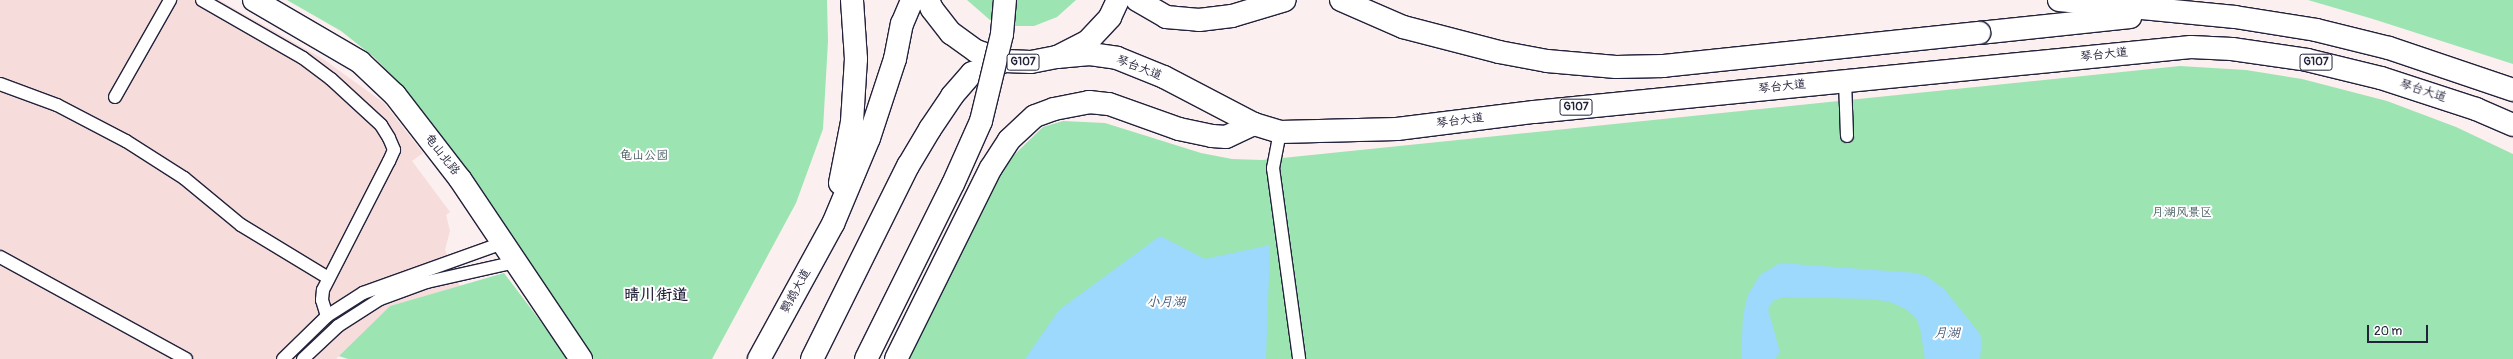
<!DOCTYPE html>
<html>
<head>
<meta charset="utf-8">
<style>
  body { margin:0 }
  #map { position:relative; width:2513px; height:359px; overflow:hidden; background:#fbefef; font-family:Pangolin,"LXGW WenKai TC",sans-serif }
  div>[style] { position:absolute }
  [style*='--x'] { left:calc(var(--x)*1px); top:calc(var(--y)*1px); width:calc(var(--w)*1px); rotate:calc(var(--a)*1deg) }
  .built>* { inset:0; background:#f6dcdb }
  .green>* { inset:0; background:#9ce4b2 }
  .water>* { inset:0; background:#9cd9fd }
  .roads { filter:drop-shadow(1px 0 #22223b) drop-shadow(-1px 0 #22223b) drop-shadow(0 1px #22223b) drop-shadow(0 -1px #22223b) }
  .service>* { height:12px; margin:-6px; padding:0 6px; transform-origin:6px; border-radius:6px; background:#fff }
  .tertiary>* { height:22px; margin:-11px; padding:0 11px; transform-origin:11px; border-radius:11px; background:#fff }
  .secondary>* { height:22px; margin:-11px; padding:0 11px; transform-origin:11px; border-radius:11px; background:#fff }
  .primary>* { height:22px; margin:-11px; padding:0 11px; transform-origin:11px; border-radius:11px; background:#fff }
  .trunk>* { height:22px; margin:-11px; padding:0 11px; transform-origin:11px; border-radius:11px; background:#fff }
  .bridges { filter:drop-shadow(1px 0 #22223b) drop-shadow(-1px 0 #22223b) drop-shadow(0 1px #22223b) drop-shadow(0 -1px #22223b) }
  .trunk-bridge>* { height:22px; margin:-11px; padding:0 11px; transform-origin:11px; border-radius:11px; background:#fff }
  span { translate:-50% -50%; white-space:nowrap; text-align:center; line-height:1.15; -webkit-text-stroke:4px #fff; paint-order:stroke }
  .shield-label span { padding:1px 3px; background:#fff; border:1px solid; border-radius:3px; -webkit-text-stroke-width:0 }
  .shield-label { font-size:11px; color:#22223b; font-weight:700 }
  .street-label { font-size:12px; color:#22223b }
  .park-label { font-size:12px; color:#475c5f }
  .water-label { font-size:13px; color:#475975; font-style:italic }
  .district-label { font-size:16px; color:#22223b; font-weight:700 }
  .scale { position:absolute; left:2367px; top:325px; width:61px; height:18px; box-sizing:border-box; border:2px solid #22223b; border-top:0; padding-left:5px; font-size:12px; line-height:14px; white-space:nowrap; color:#22223b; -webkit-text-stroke:3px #fff; paint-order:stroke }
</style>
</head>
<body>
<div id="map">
  <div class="built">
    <i style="clip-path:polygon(0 0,219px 0,323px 59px,384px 103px,423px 153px,412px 161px,450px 212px,446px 215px,450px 231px,445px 250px,460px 286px,390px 306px,336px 359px,0 359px)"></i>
  </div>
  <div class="green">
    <i style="clip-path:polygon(287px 0,827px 0,828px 41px,823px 129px,796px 203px,712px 359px,592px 359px,463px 164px,399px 83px,374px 57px,341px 31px)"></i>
    <i style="clip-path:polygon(967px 0,1076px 0,1057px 17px,1034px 26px,1012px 26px,990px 20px)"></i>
    <i style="clip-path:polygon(2308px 0,2513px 0,2513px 64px,2373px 19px)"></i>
    <i style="clip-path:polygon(2180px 66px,2246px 70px,2302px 79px,2387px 101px,2456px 127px,2513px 154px,2513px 359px,905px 359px,1001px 171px,1015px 154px,1043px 127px,1063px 121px,1105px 123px,1201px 153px,1232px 159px,1262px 160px)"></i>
    <i style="clip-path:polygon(504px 273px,569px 359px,348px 359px,339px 356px,390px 306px)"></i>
  </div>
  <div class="water">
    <i style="clip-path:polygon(1160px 236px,1205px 259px,1270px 245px,1266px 359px,1025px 359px,1059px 310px)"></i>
    <i style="clip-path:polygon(1780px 263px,1916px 273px,1926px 276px,1944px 289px,1980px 334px,1982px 342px,1980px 359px,1925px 359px,1920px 328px,1916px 318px,1906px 309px,1890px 302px,1873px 299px,1782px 297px,1773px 301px,1768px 309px,1780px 352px,1775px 359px,1741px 359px,1743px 315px,1748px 295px,1760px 275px)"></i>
  </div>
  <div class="roads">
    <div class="service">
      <i style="--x:202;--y:0;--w:116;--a:29.9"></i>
      <i style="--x:303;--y:58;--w:35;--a:37"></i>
      <i style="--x:331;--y:79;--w:68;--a:42.6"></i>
      <i style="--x:381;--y:125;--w:15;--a:58"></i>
      <i style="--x:389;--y:138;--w:13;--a:67"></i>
      <i style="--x:394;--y:150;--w:12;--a:114"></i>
      <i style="--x:389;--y:161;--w:145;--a:117.1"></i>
      <i style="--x:323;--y:290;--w:10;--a:96"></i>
      <i style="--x:322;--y:300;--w:17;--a:73"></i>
      <i style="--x:1845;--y:81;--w:55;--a:87.9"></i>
      <i style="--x:0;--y:84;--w:61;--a:20.2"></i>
      <i style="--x:57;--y:105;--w:78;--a:27.6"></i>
      <i style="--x:126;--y:141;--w:69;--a:32.5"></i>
      <i style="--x:184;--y:178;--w:74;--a:39.5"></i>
      <i style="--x:241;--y:225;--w:102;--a:31.3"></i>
      <i style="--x:115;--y:97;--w:112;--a:-60.4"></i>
      <i style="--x:1280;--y:132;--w:37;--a:101"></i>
      <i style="--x:1273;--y:168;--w:193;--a:82.2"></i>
      <i style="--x:0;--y:257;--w:212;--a:28.7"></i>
      <i style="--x:283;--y:359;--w:62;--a:-44.3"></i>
      <i style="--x:327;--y:316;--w:43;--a:-32.6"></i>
      <i style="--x:363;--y:293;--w:149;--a:-19.7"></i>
      <i style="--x:303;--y:359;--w:48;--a:-43.3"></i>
      <i style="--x:338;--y:326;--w:50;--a:-32.7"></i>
      <i style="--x:380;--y:299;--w:50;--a:-19.9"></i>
      <i style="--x:427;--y:282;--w:91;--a:-12.7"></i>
    </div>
    <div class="tertiary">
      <i style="--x:254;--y:0;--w:123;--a:30.3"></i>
      <i style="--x:360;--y:62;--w:48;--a:43.3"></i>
      <i style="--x:395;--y:95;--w:106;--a:52.3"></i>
      <i style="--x:460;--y:179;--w:217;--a:56.1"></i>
    </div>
    <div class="secondary">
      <i style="--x:896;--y:359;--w:213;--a:-63.6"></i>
      <i style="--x:991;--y:168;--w:33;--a:-57"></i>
      <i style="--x:1009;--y:140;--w:35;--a:-43"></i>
      <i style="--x:1035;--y:116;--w:20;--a:-20"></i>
      <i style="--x:1054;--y:109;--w:36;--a:-11"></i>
      <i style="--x:1089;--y:102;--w:20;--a:6"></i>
      <i style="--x:1109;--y:104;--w:74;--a:19.7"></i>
      <i style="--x:1179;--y:129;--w:34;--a:12"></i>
      <i style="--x:1212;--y:136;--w:14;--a:4"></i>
      <i style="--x:1226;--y:137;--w:31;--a:-25"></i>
    </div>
    <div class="primary">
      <i style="--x:840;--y:183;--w:62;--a:-78.9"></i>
      <i style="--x:852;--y:122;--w:63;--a:-86.4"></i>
      <i style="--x:856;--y:59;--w:59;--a:-93.9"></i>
      <i style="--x:759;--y:359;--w:154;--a:-61.3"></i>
      <i style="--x:833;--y:224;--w:93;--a:-67.3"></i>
      <i style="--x:869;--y:138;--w:83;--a:-71.8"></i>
      <i style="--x:895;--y:59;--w:36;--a:-79"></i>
      <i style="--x:902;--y:24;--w:26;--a:-67"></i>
      <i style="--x:812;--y:359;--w:216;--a:-63.6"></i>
      <i style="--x:908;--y:166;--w:43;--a:-59.3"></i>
      <i style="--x:930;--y:129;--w:40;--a:-56"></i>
      <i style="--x:952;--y:96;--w:30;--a:-49"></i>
      <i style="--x:972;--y:73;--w:35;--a:-20"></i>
    </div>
    <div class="trunk">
      <i style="--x:928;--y:0;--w:10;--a:66"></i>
      <i style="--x:932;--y:9;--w:31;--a:52"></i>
      <i style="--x:951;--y:33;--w:31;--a:36"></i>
      <i style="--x:976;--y:51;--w:31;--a:19"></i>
      <i style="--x:1005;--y:61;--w:26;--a:2"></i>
      <i style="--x:1031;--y:62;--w:26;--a:-11"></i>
      <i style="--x:1057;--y:57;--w:34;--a:-27"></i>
      <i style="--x:1087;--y:42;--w:34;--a:-47"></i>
      <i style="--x:1110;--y:17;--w:19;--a:-65"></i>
      <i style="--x:1137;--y:0;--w:34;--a:30"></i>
      <i style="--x:1166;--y:17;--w:33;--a:5"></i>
      <i style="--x:1199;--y:20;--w:33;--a:-7"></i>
      <i style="--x:1232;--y:16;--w:55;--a:-16.8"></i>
      <i style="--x:2059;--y:0;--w:177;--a:5.5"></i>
      <i style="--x:2235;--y:17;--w:82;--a:9.1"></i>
      <i style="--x:2316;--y:30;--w:75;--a:13.9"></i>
      <i style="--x:2389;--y:48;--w:131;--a:18.7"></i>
      <i style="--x:1979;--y:33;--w:152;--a:-6"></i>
      <i style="--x:1057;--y:57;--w:33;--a:-5"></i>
      <i style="--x:1090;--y:54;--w:27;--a:8"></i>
      <i style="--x:1117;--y:58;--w:51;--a:22"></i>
      <i style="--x:1164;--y:77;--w:102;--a:27.6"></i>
      <i style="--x:1254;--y:124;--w:27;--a:17"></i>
      <i style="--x:1280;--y:132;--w:117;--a:-1.5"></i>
      <i style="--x:1397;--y:129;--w:138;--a:-7.1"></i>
      <i style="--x:1534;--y:112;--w:660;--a:-5.65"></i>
      <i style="--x:2191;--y:47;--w:41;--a:2.8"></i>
      <i style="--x:2232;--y:49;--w:76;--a:8.3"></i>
      <i style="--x:2307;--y:60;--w:76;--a:13.7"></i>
      <i style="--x:2381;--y:78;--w:100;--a:18.1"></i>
      <i style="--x:2476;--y:109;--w:40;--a:23.4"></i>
    </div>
  </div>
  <div class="bridges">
    <div class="trunk-bridge">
      <i style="--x:1341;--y:0;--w:68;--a:23.5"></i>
      <i style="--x:1403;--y:27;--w:99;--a:14.6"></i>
      <i style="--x:1499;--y:52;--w:49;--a:10.6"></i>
      <i style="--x:1547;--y:61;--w:69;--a:5"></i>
      <i style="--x:1616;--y:67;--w:47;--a:-1.2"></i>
      <i style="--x:1663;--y:66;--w:318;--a:-6"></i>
      <i style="--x:866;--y:359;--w:195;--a:-63.6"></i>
      <i style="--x:953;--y:184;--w:69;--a:-66"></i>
      <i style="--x:981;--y:121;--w:89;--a:-76.4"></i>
      <i style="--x:1002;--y:34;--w:34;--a:-85"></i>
    </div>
  </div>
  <div class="shield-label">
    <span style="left:1023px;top:62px">G107</span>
    <span style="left:2316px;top:62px">G107</span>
    <span style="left:1576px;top:107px">G107</span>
  </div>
  <div class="street-label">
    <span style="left:2104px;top:55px;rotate:-6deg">琴台大道</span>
    <span style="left:1139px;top:68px;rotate:21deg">琴台大道</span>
    <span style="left:1782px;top:87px;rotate:-6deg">琴台大道</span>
    <span style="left:2423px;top:91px;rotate:18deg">琴台大道</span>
    <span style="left:1460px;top:121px;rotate:-7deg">琴台大道</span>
    <span style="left:442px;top:155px;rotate:52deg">龟山北路</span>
    <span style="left:796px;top:291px;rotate:-61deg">鹦鹉大道</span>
  </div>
  <div class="park-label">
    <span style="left:644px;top:156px">龟山公园</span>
    <span style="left:2182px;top:213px">月湖风景区</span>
  </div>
  <div class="water-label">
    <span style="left:1166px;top:302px">小月湖</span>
    <span style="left:1947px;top:333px">月湖</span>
  </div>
  <div class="district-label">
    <span style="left:656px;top:295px">晴川街道</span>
  </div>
  <div class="scale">20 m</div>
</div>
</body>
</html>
